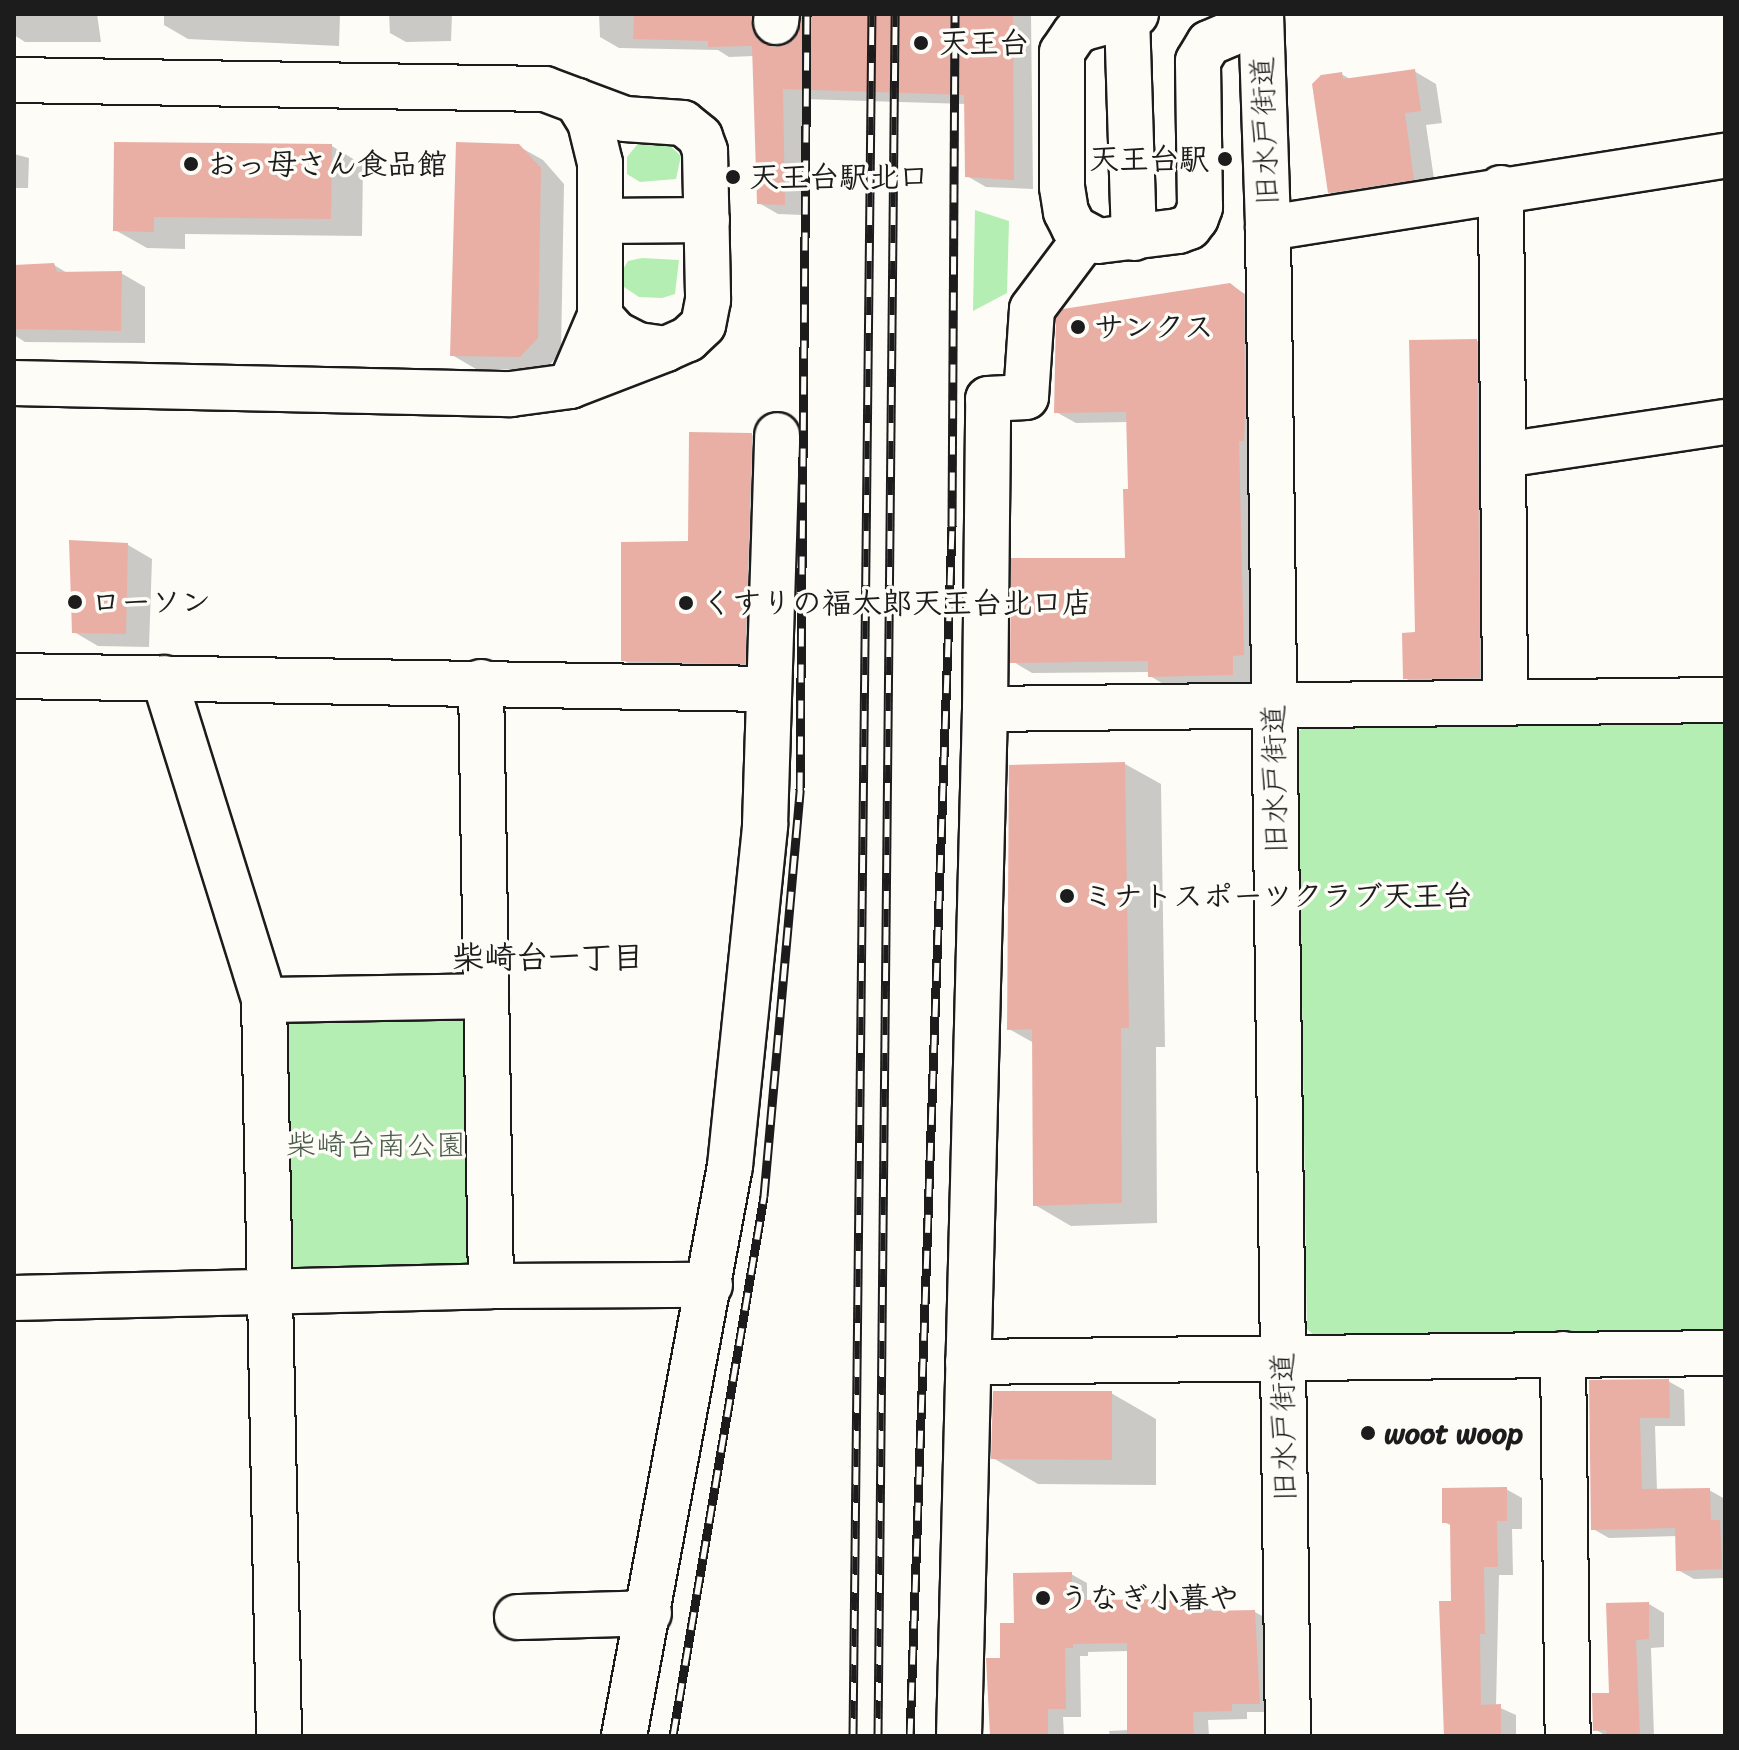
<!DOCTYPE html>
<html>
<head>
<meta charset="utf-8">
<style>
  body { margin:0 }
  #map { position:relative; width:1739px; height:1750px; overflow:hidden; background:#fdfcf7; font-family:Sriracha,"Klee One",sans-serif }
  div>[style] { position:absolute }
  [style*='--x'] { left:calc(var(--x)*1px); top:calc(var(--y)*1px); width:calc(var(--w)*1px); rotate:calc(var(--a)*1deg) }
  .green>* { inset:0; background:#b4eeb2 }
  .shadow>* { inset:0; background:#0003 }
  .building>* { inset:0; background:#e9afa5 }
  .roads { filter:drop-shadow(2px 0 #1c1c1c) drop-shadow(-2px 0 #1c1c1c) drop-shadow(0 2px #1c1c1c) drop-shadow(0 -2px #1c1c1c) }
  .minor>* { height:44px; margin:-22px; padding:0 22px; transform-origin:22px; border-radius:22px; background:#fdfcf7 }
  .rail>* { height:9px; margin-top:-4.5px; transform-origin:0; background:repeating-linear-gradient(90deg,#fdfcf7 0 18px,#1c1c1c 0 36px); box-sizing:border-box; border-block:2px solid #1c1c1c }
  .dots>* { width:22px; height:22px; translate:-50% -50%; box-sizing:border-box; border:4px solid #fdfcf7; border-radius:50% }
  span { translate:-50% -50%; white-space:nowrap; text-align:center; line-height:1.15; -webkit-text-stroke:7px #fdfcf7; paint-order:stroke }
  .poi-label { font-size:30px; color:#1c1c1c; font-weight:700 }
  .left { translate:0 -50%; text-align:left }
  .right { translate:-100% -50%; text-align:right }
  .street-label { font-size:30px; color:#1c1c1c }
  .park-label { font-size:30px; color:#4a5b49 }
  .neighbourhood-label { font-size:32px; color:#1c1c1c; font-weight:700 }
  .frame { position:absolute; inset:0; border:16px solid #1c1c1c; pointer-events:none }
</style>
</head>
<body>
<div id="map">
  <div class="green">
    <i style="clip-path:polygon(641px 140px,665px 141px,681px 156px,676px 179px,640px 182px,627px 174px,627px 157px)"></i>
    <i style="clip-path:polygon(975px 210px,1009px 221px,1007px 293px,973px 311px)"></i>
    <i style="clip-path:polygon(642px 258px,679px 260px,675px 294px,662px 298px,639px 297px,624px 287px,622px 271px,628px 261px)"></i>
    <i style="clip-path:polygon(1725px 716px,1725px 1336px,1322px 1343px,1307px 1329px,1298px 732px,1313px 719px)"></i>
    <i style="clip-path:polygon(459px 1010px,470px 1024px,471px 1265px,295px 1279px,283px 1266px,278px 1025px,288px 1013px)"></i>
  </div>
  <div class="shadow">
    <i style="clip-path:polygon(14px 14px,97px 14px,101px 42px,25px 42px,14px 35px)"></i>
    <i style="clip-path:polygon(164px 14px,340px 14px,339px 46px,188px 39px,164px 25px)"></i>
    <i style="clip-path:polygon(389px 14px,452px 14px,451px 41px,406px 42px,390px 33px)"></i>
    <i style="clip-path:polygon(599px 14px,774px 14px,771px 22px,775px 48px,787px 47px,798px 38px,802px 14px,1031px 14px,1033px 189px,986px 187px,967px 176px,966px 104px,802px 99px,803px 215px,778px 214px,759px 203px,754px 56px,729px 57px,718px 50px,619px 48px,600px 37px)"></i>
    <i style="clip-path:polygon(1414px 71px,1436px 84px,1442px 123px,1426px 125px,1436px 192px,1352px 205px,1330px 192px,1341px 74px,1352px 80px)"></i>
    <i style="clip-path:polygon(332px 146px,363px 165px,362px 236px,185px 234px,185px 249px,147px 248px,115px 230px)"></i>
    <i style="clip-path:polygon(518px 146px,543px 160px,564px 184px,561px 352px,545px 370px,476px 369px,452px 355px)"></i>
    <i style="clip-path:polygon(14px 154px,29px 158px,28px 188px,14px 188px)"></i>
    <i style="clip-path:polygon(54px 265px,69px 274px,121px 273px,145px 287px,145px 343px,25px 342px,14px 335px,14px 267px)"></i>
    <i style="clip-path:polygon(1230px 285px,1250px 297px,1253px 686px,1170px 688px,1150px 676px,1150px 672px,1032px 673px,1012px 661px,1127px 560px,1130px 491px,1128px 422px,1076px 423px,1056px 412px)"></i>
    <i style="clip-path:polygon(1477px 341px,1522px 367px,1525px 703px,1451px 704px,1405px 678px)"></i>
    <i style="clip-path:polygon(752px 435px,783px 454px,776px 681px,654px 679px,623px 660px)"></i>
    <i style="clip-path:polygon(128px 545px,152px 559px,149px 647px,98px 646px,74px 632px)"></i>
    <i style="clip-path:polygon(1125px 764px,1161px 784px,1165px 1047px,1156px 1047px,1157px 1223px,1071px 1226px,1035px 1205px,1034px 1043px,1009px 1029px)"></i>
    <i style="clip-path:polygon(1668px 1381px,1684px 1390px,1685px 1426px,1655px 1426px,1657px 1491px,1709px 1490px,1725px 1499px,1725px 1578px,1694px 1579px,1678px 1570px,1678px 1536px,1609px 1538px,1593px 1529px,1592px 1382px)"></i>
    <i style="clip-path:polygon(1111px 1393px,1156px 1419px,1156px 1485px,1038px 1484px,993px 1458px)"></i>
    <i style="clip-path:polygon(1506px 1489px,1522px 1498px,1522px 1529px,1512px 1529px,1513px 1575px,1499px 1575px,1496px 1706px,1516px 1715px,1516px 1736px,1446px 1736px,1453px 1603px,1452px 1526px,1444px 1522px)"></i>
    <i style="clip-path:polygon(1071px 1574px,1087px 1583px,1087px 1602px,1201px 1601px,1216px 1613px,1255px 1612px,1271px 1621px,1275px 1712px,1247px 1712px,1247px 1719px,1208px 1720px,1209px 1736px,1110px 1736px,1109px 1731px,1129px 1730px,1129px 1651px,1088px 1652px,1088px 1656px,1080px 1656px,1081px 1717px,1063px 1717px,1064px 1736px,990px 1736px,1002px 1660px,1016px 1625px)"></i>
    <i style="clip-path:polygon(1649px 1604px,1664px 1613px,1664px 1647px,1651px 1648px,1654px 1736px,1606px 1736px,1595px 1729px)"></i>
  </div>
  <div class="building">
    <i style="clip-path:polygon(634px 14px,752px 14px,753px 32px,762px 42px,774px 47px,786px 45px,795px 38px,801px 14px,1013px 14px,1014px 180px,965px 177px,964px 95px,783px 89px,785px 205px,757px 204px,752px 46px,708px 47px,708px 41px,633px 39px)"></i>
    <i style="clip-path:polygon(1415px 69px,1421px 111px,1405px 113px,1414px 180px,1328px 193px,1312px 84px,1321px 75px,1342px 72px,1343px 79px)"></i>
    <i style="clip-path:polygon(114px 142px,332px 144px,331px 219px,154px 217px,154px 232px,113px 231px)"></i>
    <i style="clip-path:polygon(456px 142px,519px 144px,541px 168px,538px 338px,520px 357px,450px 356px)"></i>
    <i style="clip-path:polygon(54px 263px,57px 272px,122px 271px,121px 331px,14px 329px,14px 265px)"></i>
    <i style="clip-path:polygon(1230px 283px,1244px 294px,1245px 410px,1244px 441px,1239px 441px,1244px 655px,1233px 656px,1233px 675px,1148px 677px,1148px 661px,1010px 663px,1011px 558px,1125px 558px,1123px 489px,1128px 489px,1126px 412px,1054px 413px,1056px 318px,1063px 309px)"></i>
    <i style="clip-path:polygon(1477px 339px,1480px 678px,1403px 679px,1402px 633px,1415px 632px,1409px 340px)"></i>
    <i style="clip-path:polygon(689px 432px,752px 433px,745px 664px,621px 661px,621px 542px,688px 541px)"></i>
    <i style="clip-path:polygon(69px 540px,128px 543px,126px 634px,72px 633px)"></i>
    <i style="clip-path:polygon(1125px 762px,1129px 1028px,1121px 1028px,1122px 1203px,1033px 1206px,1032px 1029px,1007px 1030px,1009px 765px)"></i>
    <i style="clip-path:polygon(1669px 1379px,1670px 1418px,1640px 1418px,1642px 1489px,1710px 1488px,1711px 1520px,1720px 1520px,1722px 1569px,1676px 1571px,1675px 1528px,1591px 1530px,1589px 1380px)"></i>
    <i style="clip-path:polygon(993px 1391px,1112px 1391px,1112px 1460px,991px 1459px)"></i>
    <i style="clip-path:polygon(1507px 1487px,1507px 1521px,1497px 1521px,1498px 1567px,1484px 1567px,1485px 1634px,1480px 1634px,1481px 1705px,1501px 1704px,1501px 1736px,1444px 1736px,1439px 1601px,1451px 1601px,1450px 1523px,1442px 1523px,1442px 1488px)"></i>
    <i style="clip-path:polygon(1072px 1572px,1072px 1600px,1201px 1599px,1201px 1611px,1255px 1610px,1260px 1704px,1232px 1704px,1232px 1711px,1193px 1712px,1194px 1736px,1127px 1736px,1127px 1643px,1073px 1644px,1073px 1648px,1065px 1648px,1066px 1709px,1048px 1709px,1048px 1736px,990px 1736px,986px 1658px,1000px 1658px,1000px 1623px,1014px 1623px,1013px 1573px)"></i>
    <i style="clip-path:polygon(1649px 1602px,1649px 1639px,1636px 1640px,1640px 1736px,1607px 1736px,1606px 1730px,1593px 1731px,1592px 1693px,1609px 1693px,1606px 1603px)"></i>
  </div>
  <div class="roads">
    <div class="minor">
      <i style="--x:1136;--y:14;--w:54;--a:164.9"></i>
      <i style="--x:1084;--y:28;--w:10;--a:151"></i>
      <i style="--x:1075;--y:33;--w:23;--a:124"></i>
      <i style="--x:1062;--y:52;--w:135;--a:90"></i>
      <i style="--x:1062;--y:187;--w:25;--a:81"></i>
      <i style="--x:1066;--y:212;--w:18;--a:63"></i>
      <i style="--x:1074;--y:228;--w:27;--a:28"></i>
      <i style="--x:1098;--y:241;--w:81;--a:-7.1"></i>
      <i style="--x:1178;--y:231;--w:12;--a:-20"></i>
      <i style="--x:1189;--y:227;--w:11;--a:-52"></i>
      <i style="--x:1196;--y:218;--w:12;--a:-70"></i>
      <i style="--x:1200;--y:207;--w:146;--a:-90.8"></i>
      <i style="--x:1198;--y:61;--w:21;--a:-59"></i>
      <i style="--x:1209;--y:43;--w:23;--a:-23"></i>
      <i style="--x:1230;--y:34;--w:28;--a:-45"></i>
      <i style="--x:1261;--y:14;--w:214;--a:88.1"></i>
      <i style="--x:1268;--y:228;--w:1508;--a:89.24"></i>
      <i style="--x:1127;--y:16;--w:222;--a:88.2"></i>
      <i style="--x:776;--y:22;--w:8;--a:-83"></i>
      <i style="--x:14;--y:80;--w:531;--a:0.97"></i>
      <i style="--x:545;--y:89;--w:85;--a:20.6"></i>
      <i style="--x:625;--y:119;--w:58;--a:3.9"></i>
      <i style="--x:683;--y:123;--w:22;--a:39"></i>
      <i style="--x:700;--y:137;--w:15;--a:70"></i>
      <i style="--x:705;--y:151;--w:149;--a:88.8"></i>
      <i style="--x:708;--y:300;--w:25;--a:101"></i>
      <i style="--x:703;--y:325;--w:21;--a:137"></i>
      <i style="--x:688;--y:339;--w:24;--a:156"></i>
      <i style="--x:666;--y:349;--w:28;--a:-172"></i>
      <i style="--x:638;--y:345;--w:25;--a:-153"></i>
      <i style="--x:616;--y:334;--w:24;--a:-132"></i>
      <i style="--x:600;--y:316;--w:153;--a:-90"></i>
      <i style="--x:600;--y:163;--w:42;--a:-103.7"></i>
      <i style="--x:590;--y:122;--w:25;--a:-122"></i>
      <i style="--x:1501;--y:188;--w:513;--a:89.55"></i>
      <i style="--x:600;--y:221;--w:107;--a:-0.5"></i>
      <i style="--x:1268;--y:228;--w:463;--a:-9"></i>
      <i style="--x:600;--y:316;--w:76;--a:113.2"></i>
      <i style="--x:570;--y:386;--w:103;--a:-21.1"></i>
      <i style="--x:14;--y:383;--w:497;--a:1.3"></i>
      <i style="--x:511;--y:394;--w:60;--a:-7.7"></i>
      <i style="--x:1504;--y:455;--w:223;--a:-8.5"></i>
      <i style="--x:14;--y:676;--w:753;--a:0.99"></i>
      <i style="--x:164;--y:678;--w:337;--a:72.7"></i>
      <i style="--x:264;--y:1000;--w:736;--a:88.83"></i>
      <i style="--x:481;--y:682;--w:604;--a:89.05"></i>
      <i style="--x:985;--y:709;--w:740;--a:-0.7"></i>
      <i style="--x:264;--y:1000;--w:222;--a:-1"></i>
      <i style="--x:14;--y:1298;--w:477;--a:-1.4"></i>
      <i style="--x:491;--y:1286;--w:219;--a:-0.3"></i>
      <i style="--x:1563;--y:1354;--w:382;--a:89.3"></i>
      <i style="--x:968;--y:1362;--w:757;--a:-0.68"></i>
      <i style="--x:517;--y:1617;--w:132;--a:-1.7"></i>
      <i style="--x:624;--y:1736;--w:580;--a:-79.47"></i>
      <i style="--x:730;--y:1166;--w:343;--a:-84.1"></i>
      <i style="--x:765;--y:825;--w:390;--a:-88.2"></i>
      <i style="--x:959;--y:1736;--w:1027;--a:-88.55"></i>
      <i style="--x:985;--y:709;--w:310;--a:-89.4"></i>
      <i style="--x:988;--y:399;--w:38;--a:-3"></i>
      <i style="--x:1026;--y:397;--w:88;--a:-86.1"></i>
      <i style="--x:1032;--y:309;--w:90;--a:-53.1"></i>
    </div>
  </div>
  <div class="rail">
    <i style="--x:673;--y:1736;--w:548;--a:-80.43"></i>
    <i style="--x:764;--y:1196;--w:408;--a:-84.9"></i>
    <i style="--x:800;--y:790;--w:776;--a:-89.48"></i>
    <i style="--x:853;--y:1736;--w:1722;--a:-89.37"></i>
    <i style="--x:878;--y:1736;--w:1722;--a:-89.43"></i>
    <i style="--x:910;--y:1736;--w:1211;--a:-88.01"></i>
    <i style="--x:952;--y:526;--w:512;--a:-89.66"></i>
  </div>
  <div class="dots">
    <i style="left:921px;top:43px;background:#1c1c1c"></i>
    <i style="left:1225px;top:159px;background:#1c1c1c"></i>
    <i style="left:191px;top:164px;background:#1c1c1c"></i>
    <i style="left:733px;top:177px;background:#1c1c1c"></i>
    <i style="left:1078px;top:327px;background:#1c1c1c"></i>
    <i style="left:75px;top:602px;background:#1c1c1c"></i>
    <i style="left:686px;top:603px;background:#1c1c1c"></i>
    <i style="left:1067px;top:896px;background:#1c1c1c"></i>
    <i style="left:1368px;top:1433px;background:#1c1c1c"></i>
    <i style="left:1043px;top:1598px;background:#1c1c1c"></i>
  </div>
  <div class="poi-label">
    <span class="left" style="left:939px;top:43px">天王台</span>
    <span class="right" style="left:1209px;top:159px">天王台駅</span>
    <span class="left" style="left:207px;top:164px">おっ母さん食品館</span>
    <span class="left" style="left:749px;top:177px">天王台駅北口</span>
    <span class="left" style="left:1094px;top:327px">サンクス</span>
    <span class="left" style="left:91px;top:602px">ローソン</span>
    <span class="left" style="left:702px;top:603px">くすりの福太郎天王台北口店</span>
    <span class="left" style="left:1083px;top:896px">ミナトスポーツクラブ天王台</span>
    <span class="left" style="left:1384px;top:1433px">woot woop</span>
    <span class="left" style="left:1059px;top:1598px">うなぎ小暮や</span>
  </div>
  <div class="street-label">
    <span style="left:1265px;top:131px;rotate:-92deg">旧水戸街道</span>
    <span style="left:1275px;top:779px;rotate:-91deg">旧水戸街道</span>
    <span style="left:1284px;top:1427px;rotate:-91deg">旧水戸街道</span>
  </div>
  <div class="park-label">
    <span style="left:376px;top:1145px">柴崎台南公園</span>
  </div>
  <div class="neighbourhood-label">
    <span style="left:548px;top:958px">柴崎台一丁目</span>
  </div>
  <div class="frame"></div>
</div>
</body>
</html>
